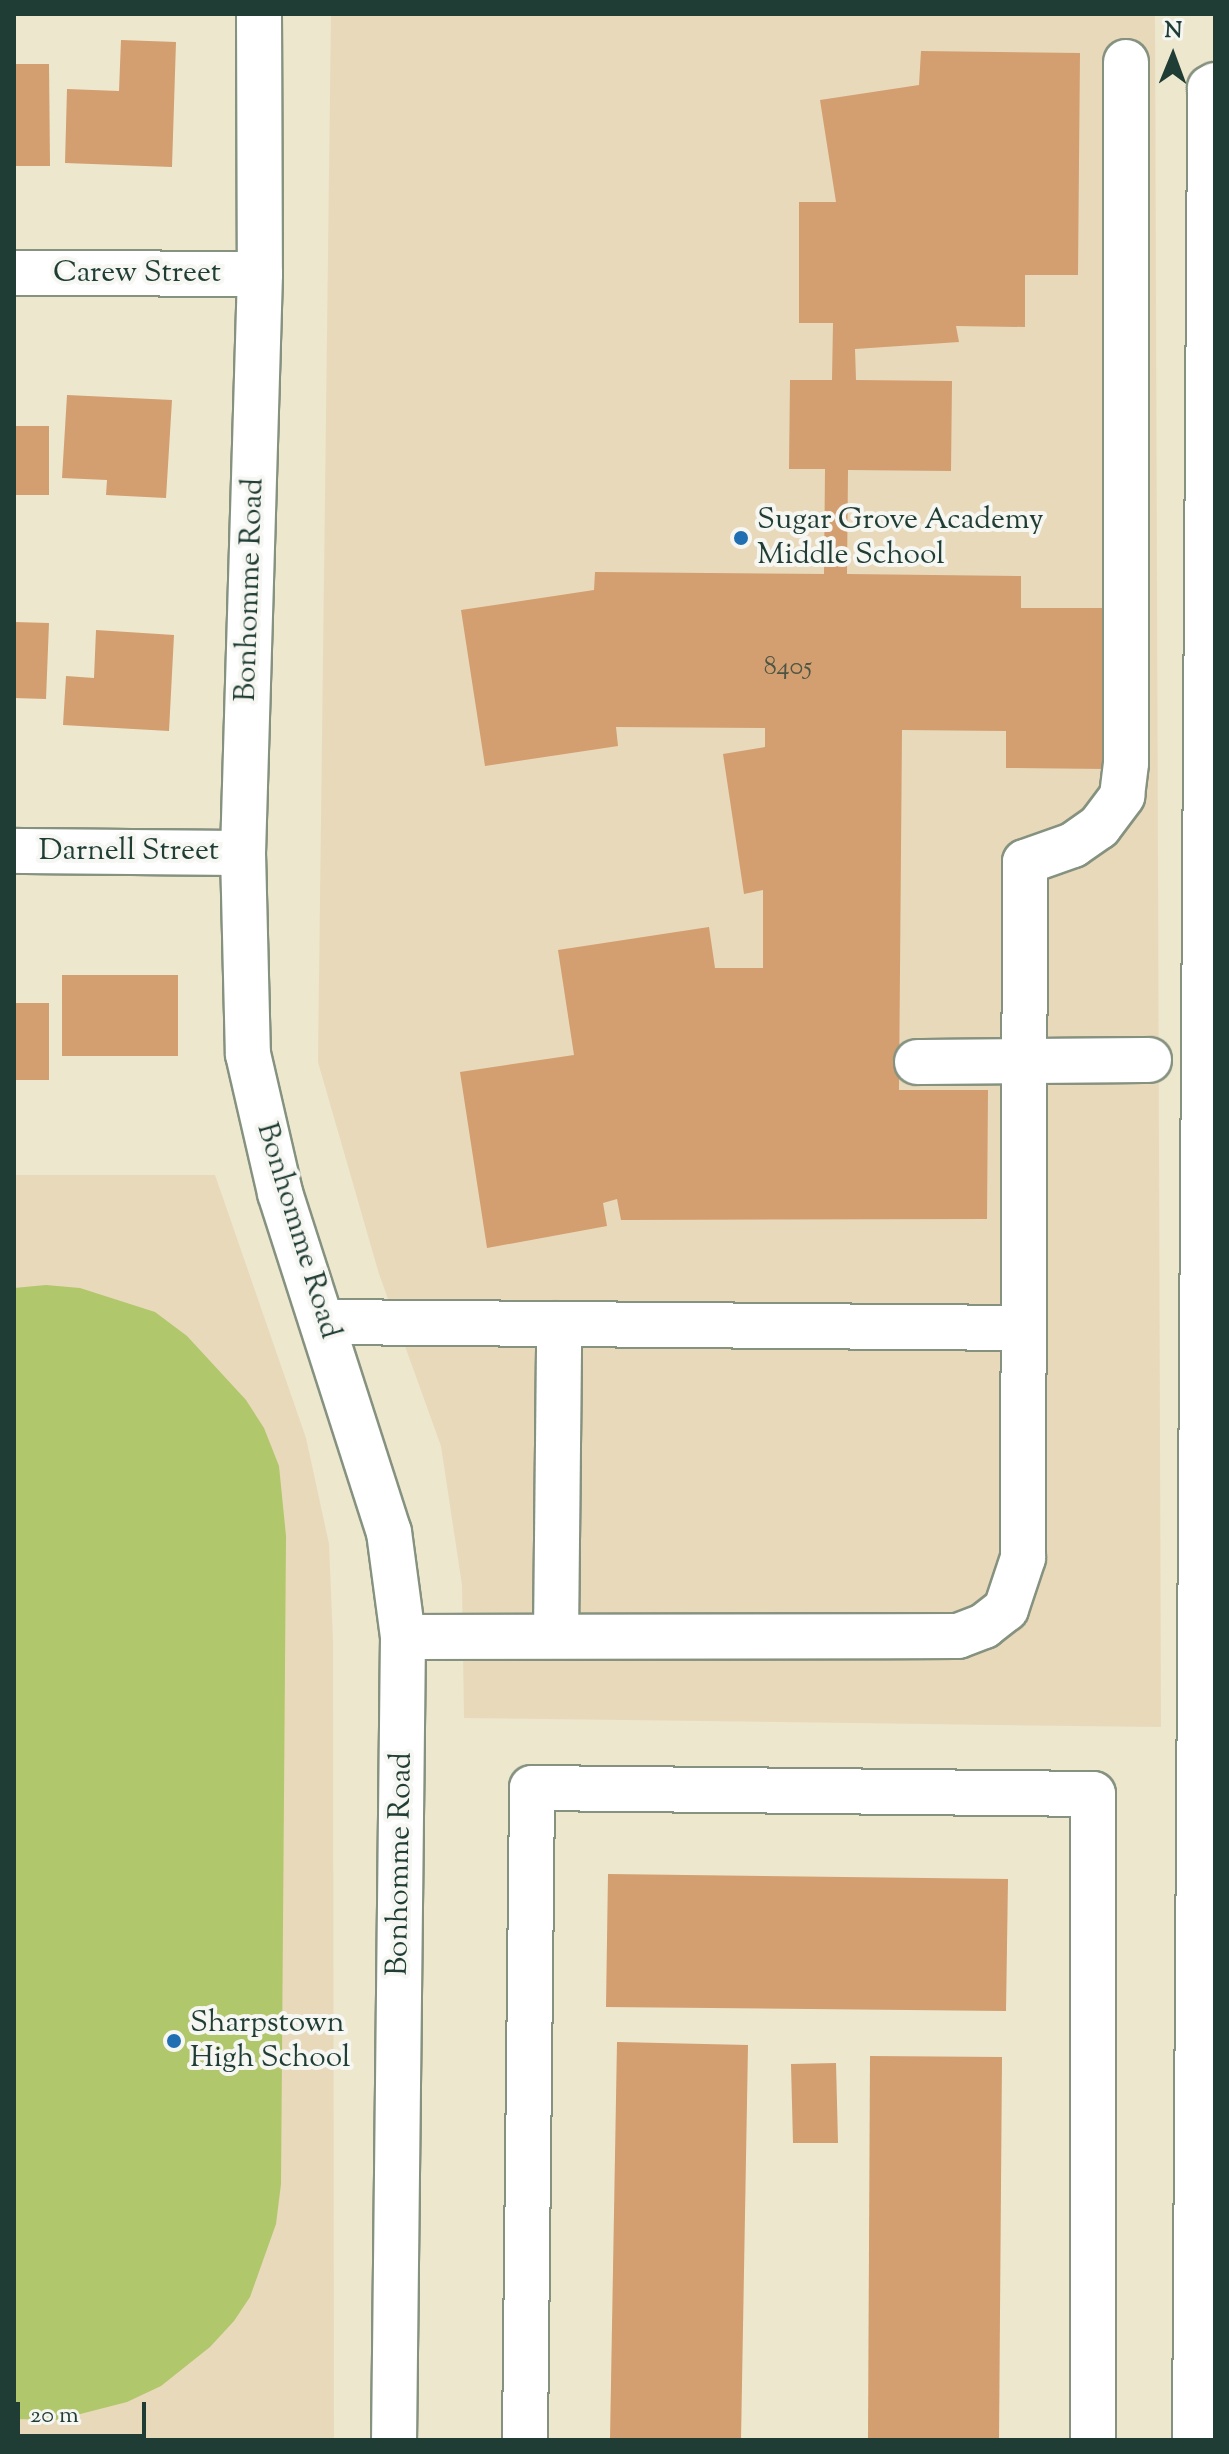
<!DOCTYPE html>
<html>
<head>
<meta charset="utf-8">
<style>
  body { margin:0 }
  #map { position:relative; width:1229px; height:2454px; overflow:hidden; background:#ede7cd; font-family:"Sorts Mill Goudy",serif }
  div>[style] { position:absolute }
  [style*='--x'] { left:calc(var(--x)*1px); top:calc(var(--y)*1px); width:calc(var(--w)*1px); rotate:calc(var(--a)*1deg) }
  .built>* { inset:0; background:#e8d9ba }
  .green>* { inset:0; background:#b1c76b }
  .building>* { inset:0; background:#d39e70 }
  .roads { filter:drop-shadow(2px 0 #869280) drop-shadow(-2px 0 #869280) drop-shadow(0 2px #869280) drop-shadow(0 -2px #869280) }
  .minor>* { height:44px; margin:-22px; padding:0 22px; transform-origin:22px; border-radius:22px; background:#fff }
  .dots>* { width:22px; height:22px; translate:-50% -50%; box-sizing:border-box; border:4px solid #f6f6f2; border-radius:50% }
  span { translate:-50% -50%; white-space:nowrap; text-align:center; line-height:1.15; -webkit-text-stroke:8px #f6f6f2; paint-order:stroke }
  .number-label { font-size:26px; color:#4c5543 }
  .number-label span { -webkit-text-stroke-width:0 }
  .street-label { font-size:30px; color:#1f3d34 }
  .poi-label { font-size:30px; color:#1f3d34 }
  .left { translate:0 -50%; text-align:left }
  .frame { position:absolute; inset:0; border:16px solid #1f3d34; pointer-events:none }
  .north { position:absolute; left:1133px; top:16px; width:80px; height:80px; -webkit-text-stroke:6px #f6f6f2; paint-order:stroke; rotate:1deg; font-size:22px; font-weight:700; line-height:32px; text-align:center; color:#1f3d34 }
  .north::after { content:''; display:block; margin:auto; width:28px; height:36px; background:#1f3d34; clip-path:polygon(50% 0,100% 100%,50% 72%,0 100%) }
  .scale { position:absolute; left:16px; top:2402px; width:130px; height:36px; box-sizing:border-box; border:4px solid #1f3d34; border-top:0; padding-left:10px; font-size:24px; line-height:28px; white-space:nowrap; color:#1f3d34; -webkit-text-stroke:6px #f6f6f2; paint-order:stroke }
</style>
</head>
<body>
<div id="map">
  <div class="built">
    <i style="clip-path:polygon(331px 14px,1155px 14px,1161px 1727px,464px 1718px,462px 1585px,441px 1446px,379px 1274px,318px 1062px)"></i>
    <i style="clip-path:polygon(14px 1175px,215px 1175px,306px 1438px,329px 1544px,333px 1641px,334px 2440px,14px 2440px)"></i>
  </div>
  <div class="green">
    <i style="clip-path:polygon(46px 1285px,80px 1288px,155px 1312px,187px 1336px,246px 1400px,264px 1428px,279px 1466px,286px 1536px,281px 2184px,276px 2224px,250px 2297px,234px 2321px,210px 2347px,161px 2386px,127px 2402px,57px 2420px,14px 2419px,14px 1288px)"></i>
  </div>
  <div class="building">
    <i style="clip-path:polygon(121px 40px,176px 42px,172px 167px,65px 163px,67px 89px,119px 91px)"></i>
    <i style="clip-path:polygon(921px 51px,1080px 53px,1078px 275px,1025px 275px,1025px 327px,956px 326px,959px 342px,855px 349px,856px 380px,952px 381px,951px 471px,848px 470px,847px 574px,1021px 576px,1021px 608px,1107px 608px,1106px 769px,1006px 768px,1006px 731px,902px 730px,899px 1090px,988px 1090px,987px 1219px,621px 1220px,617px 1199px,603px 1203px,607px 1226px,487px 1248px,460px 1072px,574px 1055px,558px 950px,709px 927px,715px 968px,763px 968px,763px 890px,744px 894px,723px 754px,765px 747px,765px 728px,616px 727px,618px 746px,485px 766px,461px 610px,594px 590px,595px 572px,824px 574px,825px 469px,789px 469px,790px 380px,832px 380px,833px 323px,799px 323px,799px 202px,836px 202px,820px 100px,919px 85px)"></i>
    <i style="clip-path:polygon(14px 64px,49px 64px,50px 166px,14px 166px)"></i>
    <i style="clip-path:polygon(67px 395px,172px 400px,166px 498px,106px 495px,107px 480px,62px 478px)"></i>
    <i style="clip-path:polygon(14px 426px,49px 426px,49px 495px,14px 495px)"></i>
    <i style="clip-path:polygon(14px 622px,49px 623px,46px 699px,14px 698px)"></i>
    <i style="clip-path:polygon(96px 630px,174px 635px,169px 731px,63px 725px,66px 676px,94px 678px)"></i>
    <i style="clip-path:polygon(62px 975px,178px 975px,178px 1056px,62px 1056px)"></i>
    <i style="clip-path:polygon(14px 1003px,49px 1003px,49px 1080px,14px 1080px)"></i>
    <i style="clip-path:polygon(608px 1874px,1008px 1879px,1006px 2011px,606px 2007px)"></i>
    <i style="clip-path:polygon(617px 2042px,748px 2045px,741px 2440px,610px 2440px)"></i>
    <i style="clip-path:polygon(870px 2056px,1002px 2057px,999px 2440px,868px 2440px)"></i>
    <i style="clip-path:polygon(836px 2063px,838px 2143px,793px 2143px,791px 2064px)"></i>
  </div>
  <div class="roads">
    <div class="minor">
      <i style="--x:259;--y:14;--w:260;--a:89.8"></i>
      <i style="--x:260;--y:274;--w:579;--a:91.68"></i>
      <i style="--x:243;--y:853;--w:201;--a:88.6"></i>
      <i style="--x:248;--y:1054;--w:143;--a:77"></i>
      <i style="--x:280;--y:1193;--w:356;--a:72.2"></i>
      <i style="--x:389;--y:1532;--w:106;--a:82.4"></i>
      <i style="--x:403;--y:1637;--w:803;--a:90.64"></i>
      <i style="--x:14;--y:273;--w:246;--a:0.2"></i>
      <i style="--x:14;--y:851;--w:229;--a:0.5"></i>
      <i style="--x:917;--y:1062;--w:232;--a:-0.5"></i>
      <i style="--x:323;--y:1322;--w:700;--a:0.49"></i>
      <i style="--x:556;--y:1636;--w:312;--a:-89.4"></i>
      <i style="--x:403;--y:1637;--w:555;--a:-0.1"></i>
      <i style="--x:958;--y:1636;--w:28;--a:-21"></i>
      <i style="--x:984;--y:1626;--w:28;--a:-38"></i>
      <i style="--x:1006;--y:1609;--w:54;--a:-71.6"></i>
      <i style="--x:1023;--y:1558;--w:696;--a:-89.84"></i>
      <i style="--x:1025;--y:862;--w:51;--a:-19.5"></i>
      <i style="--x:1073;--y:845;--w:32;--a:-35"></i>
      <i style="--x:1099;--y:827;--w:39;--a:-53"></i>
      <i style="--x:1122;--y:796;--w:33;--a:-83"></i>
      <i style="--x:1126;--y:763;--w:701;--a:-90"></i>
      <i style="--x:525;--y:2440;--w:652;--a:-89.38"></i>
      <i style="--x:532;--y:1788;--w:561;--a:0.61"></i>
      <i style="--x:1093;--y:1794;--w:646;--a:90"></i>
      <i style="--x:1195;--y:2440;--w:2352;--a:-89.63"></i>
      <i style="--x:1210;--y:88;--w:6;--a:-31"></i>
    </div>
  </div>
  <div class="dots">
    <i style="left:741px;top:538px;background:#1f6fb2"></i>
    <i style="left:174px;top:2041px;background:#1f6fb2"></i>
  </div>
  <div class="number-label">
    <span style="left:788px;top:668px">8405</span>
  </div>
  <div class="street-label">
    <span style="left:137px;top:274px">Carew Street</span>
    <span style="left:251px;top:590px;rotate:-88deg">Bonhomme Road</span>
    <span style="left:129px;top:852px">Darnell Street</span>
    <span style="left:297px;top:1231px;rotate:73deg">Bonhomme Road</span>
    <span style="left:401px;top:1864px;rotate:-89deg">Bonhomme Road</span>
  </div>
  <div class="poi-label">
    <span class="left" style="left:757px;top:538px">Sugar Grove Academy<br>Middle School</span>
    <span class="left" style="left:190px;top:2041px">Sharpstown<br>High School</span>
  </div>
  <div class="frame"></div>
  <div class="north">N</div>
  <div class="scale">20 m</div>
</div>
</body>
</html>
